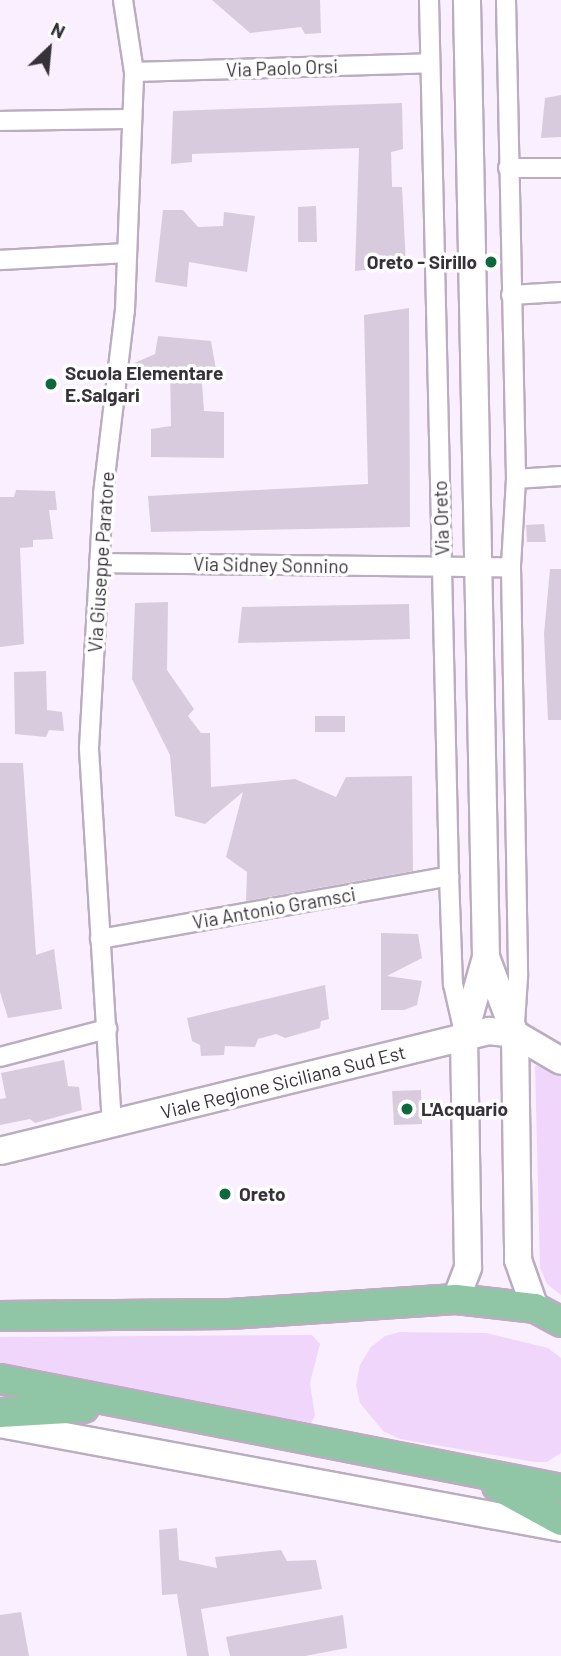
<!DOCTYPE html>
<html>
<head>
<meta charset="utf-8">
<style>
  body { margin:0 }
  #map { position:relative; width:561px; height:1656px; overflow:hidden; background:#faeffe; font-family:Barlow,sans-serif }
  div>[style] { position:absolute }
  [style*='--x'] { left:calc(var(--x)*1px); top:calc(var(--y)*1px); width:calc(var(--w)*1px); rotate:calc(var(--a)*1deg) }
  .green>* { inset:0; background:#f1d6fb }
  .building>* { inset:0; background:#d9cbde }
  .roads { filter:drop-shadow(2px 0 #bbadc0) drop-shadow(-2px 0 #bbadc0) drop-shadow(0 2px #bbadc0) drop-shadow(0 -2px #bbadc0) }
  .street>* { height:18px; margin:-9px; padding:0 9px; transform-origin:9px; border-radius:9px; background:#fff }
  .secondary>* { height:26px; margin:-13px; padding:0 13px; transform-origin:13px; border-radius:13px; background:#fff }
  .primary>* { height:28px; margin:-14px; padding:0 14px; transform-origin:14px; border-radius:14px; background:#90c6a6 }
  .dots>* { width:19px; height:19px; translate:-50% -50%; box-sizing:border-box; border:4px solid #fff; border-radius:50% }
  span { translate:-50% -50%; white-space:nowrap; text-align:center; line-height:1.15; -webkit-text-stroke:7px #fff; paint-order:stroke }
  .street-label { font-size:19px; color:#373239 }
  .poi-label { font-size:19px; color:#373239; font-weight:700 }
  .right { translate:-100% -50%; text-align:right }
  .left { translate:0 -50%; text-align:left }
  .north { position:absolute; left:14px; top:14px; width:70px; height:70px; -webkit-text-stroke:5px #fff; paint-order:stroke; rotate:26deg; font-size:19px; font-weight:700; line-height:28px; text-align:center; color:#373239 }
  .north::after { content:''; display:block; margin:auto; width:24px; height:32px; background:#373239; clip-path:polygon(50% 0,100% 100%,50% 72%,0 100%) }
</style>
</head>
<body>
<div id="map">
  <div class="green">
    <i style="clip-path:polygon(535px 1066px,549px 1066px,561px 1076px,561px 1295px,547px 1284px,540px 1268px)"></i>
    <i style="clip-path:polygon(400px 1332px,486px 1333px,548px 1348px,561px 1358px,561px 1453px,547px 1462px,535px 1462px,400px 1439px,383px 1431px,360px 1403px,356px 1385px,360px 1365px,371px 1347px,385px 1336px)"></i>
    <i style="clip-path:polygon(312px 1335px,320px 1344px,310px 1383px,315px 1416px,311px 1423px,0 1367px,0 1337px)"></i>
  </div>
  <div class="building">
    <i style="clip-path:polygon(212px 0,320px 0,321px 33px,305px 34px,301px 27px,250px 33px)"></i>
    <i style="clip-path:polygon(561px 95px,561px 137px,541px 138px,545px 98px)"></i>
    <i style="clip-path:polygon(402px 103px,403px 149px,391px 152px,392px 187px,402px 187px,406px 266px,355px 271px,359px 148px,192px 154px,192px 162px,171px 164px,173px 111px)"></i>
    <i style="clip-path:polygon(316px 206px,317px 242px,298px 242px,298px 207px)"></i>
    <i style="clip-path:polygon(163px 210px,183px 210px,198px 227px,223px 226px,224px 212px,255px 216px,247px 272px,189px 262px,187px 287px,155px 282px)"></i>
    <i style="clip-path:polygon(409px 308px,410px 527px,151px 532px,148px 496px,368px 484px,364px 315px)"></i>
    <i style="clip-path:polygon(158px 336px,211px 341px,216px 370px,202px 383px,204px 411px,224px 412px,224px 458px,151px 457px,151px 429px,171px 426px,170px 369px,129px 370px,130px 365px,155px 354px)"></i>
    <i style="clip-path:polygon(16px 490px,55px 491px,57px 510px,49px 510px,53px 539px,33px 540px,33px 547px,20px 548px,24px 644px,0 647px,0 497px,14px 497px)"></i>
    <i style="clip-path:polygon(544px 524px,546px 542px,527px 542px,526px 525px)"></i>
    <i style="clip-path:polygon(550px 569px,561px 569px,561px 720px,548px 720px,544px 634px)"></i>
    <i style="clip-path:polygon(168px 602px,167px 670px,194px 709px,188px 716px,201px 733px,210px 733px,211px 787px,295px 779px,336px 797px,346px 777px,412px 776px,413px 871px,246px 901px,247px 872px,226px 857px,243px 792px,205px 824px,175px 816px,170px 755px,132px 679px,135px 603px)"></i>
    <i style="clip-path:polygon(409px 604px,410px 639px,238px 643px,242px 607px)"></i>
    <i style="clip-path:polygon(46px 671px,47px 710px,62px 712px,64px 731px,49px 730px,46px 737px,15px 734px,14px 672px)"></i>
    <i style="clip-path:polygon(315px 716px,345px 716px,345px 732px,315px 732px)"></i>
    <i style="clip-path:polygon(0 763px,23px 763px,36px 955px,54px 949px,62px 1009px,8px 1018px,0 992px)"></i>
    <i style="clip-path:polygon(381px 933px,418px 934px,422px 958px,387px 976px,422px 981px,417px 1005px,404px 1010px,381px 1010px)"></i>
    <i style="clip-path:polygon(325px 985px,329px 1019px,321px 1021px,320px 1028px,285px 1038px,276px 1034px,258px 1039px,255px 1047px,225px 1046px,224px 1055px,201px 1056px,200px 1045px,192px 1041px,187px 1018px)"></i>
    <i style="clip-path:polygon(64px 1060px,68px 1086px,79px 1087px,82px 1110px,35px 1123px,30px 1119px,0 1125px,0 1099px,6px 1098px,1px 1073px)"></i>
    <i style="clip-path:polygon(421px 1090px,422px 1124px,394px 1125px,392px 1091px)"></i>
    <i style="clip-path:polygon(177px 1528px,179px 1560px,217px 1568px,215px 1557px,281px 1550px,287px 1561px,316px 1560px,322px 1589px,201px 1609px,209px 1656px,187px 1656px,177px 1594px,162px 1595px,159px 1530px)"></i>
    <i style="clip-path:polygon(21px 1612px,29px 1656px,0 1656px,0 1615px)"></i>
    <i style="clip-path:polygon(343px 1615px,347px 1648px,305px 1656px,230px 1656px,226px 1637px)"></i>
  </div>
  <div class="roads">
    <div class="street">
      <i style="--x:429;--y:0;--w:876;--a:88.69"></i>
      <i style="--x:449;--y:876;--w:108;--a:87.9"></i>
      <i style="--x:453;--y:984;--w:45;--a:77.2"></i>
      <i style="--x:506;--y:0;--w:479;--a:88.8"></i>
      <i style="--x:516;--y:479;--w:88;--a:93.3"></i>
      <i style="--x:511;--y:567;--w:410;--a:89"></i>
      <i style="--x:518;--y:977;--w:46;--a:93.7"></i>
      <i style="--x:134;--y:72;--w:296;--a:-1.7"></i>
      <i style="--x:0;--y:121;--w:132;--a:-0.9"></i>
      <i style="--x:508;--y:168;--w:53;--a:0"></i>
      <i style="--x:0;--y:260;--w:127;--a:-3.2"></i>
      <i style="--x:511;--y:295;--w:50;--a:-3.4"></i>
      <i style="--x:516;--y:479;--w:45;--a:-3.8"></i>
      <i style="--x:99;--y:563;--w:412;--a:0.6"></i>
      <i style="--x:100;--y:939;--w:355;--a:-10.2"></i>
      <i style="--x:0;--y:1057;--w:111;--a:-14.7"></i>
      <i style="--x:112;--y:1125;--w:378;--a:-93.5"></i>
      <i style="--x:89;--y:748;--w:254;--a:-86.8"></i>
      <i style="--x:103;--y:494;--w:185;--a:-83.2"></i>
      <i style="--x:125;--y:310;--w:238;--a:-87.8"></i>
      <i style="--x:134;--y:72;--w:73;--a:-98.7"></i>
    </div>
    <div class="secondary">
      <i style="--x:486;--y:957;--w:82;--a:69.4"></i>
      <i style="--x:515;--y:1034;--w:226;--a:89.2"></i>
      <i style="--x:518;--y:1260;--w:51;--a:70.5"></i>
      <i style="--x:0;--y:1151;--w:504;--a:-13.79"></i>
      <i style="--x:489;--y:1031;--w:26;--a:7"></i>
      <i style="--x:515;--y:1034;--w:53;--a:30.4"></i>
      <i style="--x:456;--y:1299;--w:34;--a:-69"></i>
      <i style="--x:468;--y:1267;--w:232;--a:-91"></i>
      <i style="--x:464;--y:1035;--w:81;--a:-74.2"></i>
      <i style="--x:486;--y:957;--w:957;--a:-91.14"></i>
      <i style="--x:0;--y:1424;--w:571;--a:10.5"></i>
    </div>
    <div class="primary">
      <i style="--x:0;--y:1316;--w:230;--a:-0.5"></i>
      <i style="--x:230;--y:1314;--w:226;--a:-3.8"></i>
      <i style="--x:456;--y:1299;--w:80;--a:6.5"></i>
      <i style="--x:535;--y:1308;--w:30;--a:28"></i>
      <i style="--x:0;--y:1379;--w:572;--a:11.09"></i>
      <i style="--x:0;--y:1413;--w:84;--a:-3.4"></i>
      <i style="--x:497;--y:1486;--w:73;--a:28.7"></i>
    </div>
  </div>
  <div class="dots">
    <i style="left:491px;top:262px;background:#0d693d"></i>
    <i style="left:51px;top:384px;background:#0d693d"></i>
    <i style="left:407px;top:1109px;background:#0d693d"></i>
    <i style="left:225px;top:1194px;background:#0d693d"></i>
  </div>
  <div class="street-label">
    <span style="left:282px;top:68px;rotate:-2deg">Via Paolo Orsi</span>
    <span style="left:441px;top:518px;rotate:-92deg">Via Oreto</span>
    <span style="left:101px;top:562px;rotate:-86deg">Via Giuseppe Paratore</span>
    <span style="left:271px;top:565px;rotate:1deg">Via Sidney Sonnino</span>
    <span style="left:274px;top:908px;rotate:-10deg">Via Antonio Gramsci</span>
    <span style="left:283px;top:1082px;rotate:-14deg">Viale Regione Siciliana Sud Est</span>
  </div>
  <div class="poi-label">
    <span class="right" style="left:477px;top:262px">Oreto - Sirillo</span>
    <span class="left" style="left:65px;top:384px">Scuola Elementare<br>E.Salgari</span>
    <span class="left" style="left:421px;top:1109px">L'Acquario</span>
    <span class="left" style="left:239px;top:1194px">Oreto</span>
  </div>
  <div class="north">N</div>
</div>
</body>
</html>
